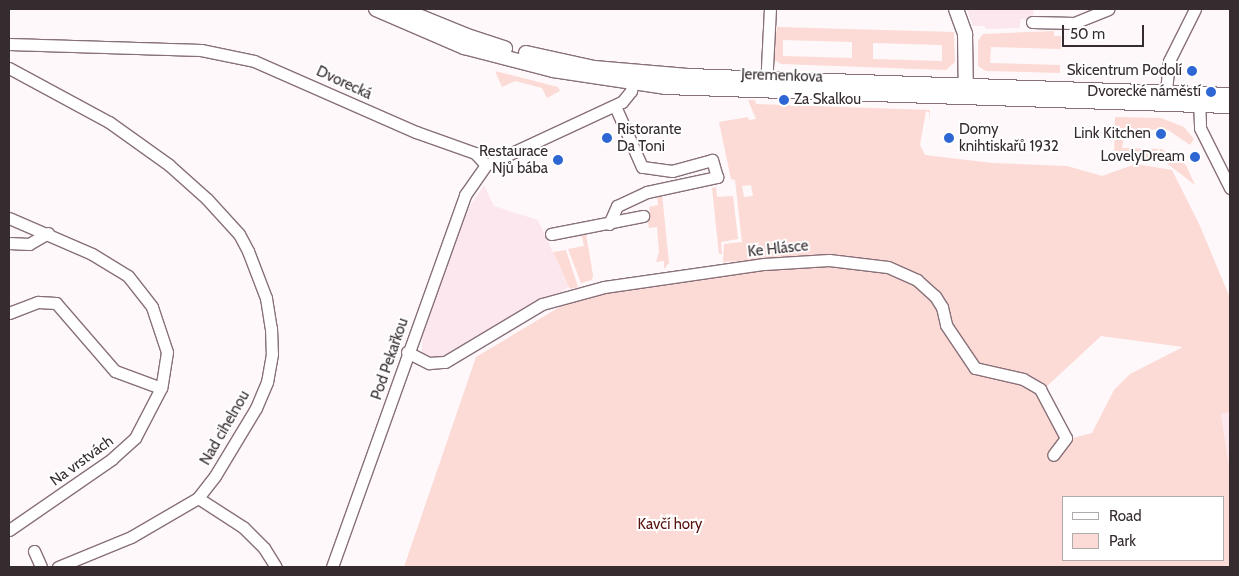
<!DOCTYPE html>
<html>
<head>
<meta charset="utf-8">
<style>
  body { margin:0 }
  #map { position:relative; width:1239px; height:576px; overflow:hidden; background:#fef8fa; font-family:Cabin,sans-serif }
  div>[style] { position:absolute }
  [style*='--x'] { left:calc(var(--x)*1px); top:calc(var(--y)*1px); width:calc(var(--w)*1px); rotate:calc(var(--a)*1deg) }
  .built>* { inset:0; background:#fde7ef }
  .green>* { inset:0; background:#fcdad5 }
  .roads { filter:drop-shadow(1px 0 #887079) drop-shadow(-1px 0 #887079) drop-shadow(0 1px #887079) drop-shadow(0 -1px #887079) }
  .minor>* { height:11px; margin:-5.5px; padding:0 5.5px; transform-origin:5.5px; border-radius:5.5px; background:#fff }
  .tertiary>* { height:14px; margin:-7px; padding:0 7px; transform-origin:7px; border-radius:7px; background:#fff }
  .dots>* { width:14px; height:14px; translate:-50% -50%; box-sizing:border-box; border:2px solid #fff; border-radius:50% }
  span { translate:-50% -50%; white-space:nowrap; text-align:center; line-height:1.15; -webkit-text-stroke:4px #fff; paint-order:stroke }
  .poi-label { font-size:15px; color:#362c30 }
  .right { translate:-100% -50%; text-align:right }
  .left { translate:0 -50%; text-align:left }
  .street-label { font-size:15px; color:#362c30 }
  .park-label { font-size:15px; color:#56110b }
  .frame { position:absolute; inset:0; border:10px solid #362c30; pointer-events:none }
  .legend { position:absolute; left:1062px; top:496px; width:162px; height:65px; box-sizing:border-box; background:#fff; border:1px solid #afabac; margin:0; padding:6px 9px; list-style:none; font-size:15px; color:#362c30 }
  .legend li { display:flex; align-items:center; gap:10px; height:25px }
  .legend b { width:25px; border:1px solid #afabac }
  .scale { position:absolute; left:1062px; top:25px; width:82px; height:22px; box-sizing:border-box; border:2px solid #362c30; border-top:0; padding-left:6px; font-size:15px; line-height:18px; white-space:nowrap; color:#362c30; -webkit-text-stroke:4px #fff; paint-order:stroke }
</style>
</head>
<body>
<div id="map">
  <div class="built">
    <i style="clip-path:polygon(967px 9px,1034px 9px,1032px 20px,1021px 19px,1019px 28px,986px 29px,985px 26px,973px 26px)"></i>
    <i style="clip-path:polygon(484px 185px,494px 206px,538px 220px,569px 287px,449px 358px,435px 361px,422px 353px,422px 338px,462px 218px)"></i>
    <i style="clip-path:polygon(1230px 412px,1230px 471px,1221px 413px)"></i>
  </div>
  <div class="green">
    <i style="clip-path:polygon(evenodd,777px 27px,954px 32px,955px 62px,946px 70px,781px 64px,773px 59px,777px 27px,783px 40px,852px 42px,852px 58px,783px 56px,783px 40px,777px 27px,873px 43px,942px 45px,942px 61px,873px 59px,873px 43px)"></i>
    <i style="clip-path:polygon(1054px 31px,1054px 36px,1061px 36px,1061px 49px,991px 47px,990px 63px,1060px 65px,1060px 73px,986px 71px,978px 66px,978px 41px,983px 34px)"></i>
    <i style="clip-path:polygon(495px 71px,558px 87px,560px 91px,547px 98px,542px 88px,515px 81px,502px 87px)"></i>
    <i style="clip-path:polygon(evenodd,748px 100px,755px 100px,756px 104px,930px 110px,930px 120px,929px 112px,926px 111px,920px 145px,925px 155px,992px 163px,1067px 166px,1102px 176px,1136px 164px,1172px 170px,1200px 226px,1230px 298px,1230px 412px,1221px 414px,1230px 471px,1230px 567px,404px 567px,476px 357px,568px 302px,607px 291px,745px 272px,744px 261px,723px 262px,724px 244px,742px 242px,735px 180px,731px 179px,719px 122px,748px 117px,749px 120px,756px 119px,748px 100px,751px 185px,753px 196px,744px 197px,742px 186px,751px 185px,748px 100px,1101px 336px,1183px 347px,1130px 374px,1114px 390px,1092px 433px,1069px 439px,1046px 387px,1101px 336px,748px 100px,1063px 497px,1223px 497px,1223px 560px,1063px 560px,1063px 497px)"></i>
    <i style="clip-path:polygon(1115px 117px,1161px 118px,1184px 127px,1194px 139px,1190px 145px,1168px 130px,1125px 129px,1122px 148px,1162px 149px,1186px 165px,1195px 185px,1165px 162px,1136px 157px,1114px 162px)"></i>
    <i style="clip-path:polygon(716px 187px,717px 197px,733px 196px,738px 239px,721px 242px,722px 254px,719px 254px,712px 188px)"></i>
    <i style="clip-path:polygon(662px 194px,669px 263px,664px 269px,664px 261px,656px 262px,659px 252px,657px 227px,649px 228px,647px 214px,650px 214px,649px 207px,658px 205px,657px 195px)"></i>
    <i style="clip-path:polygon(586px 234px,593px 275px,592px 280px,581px 283px,568px 249px,584px 246px,582px 236px,548px 241px)"></i>
    <i style="clip-path:polygon(566px 250px,578px 287px,570px 289px,553px 252px)"></i>
  </div>
  <div class="roads">
    <div class="minor">
      <i style="--x:1032;--y:22;--w:42;--a:1.4"></i>
      <i style="--x:1074;--y:23;--w:37;--a:-22"></i>
      <i style="--x:9;--y:44;--w:192;--a:1.8"></i>
      <i style="--x:201;--y:50;--w:54;--a:11.7"></i>
      <i style="--x:254;--y:61;--w:177;--a:23.7"></i>
      <i style="--x:416;--y:132;--w:63;--a:19.6"></i>
      <i style="--x:475;--y:153;--w:16;--a:47"></i>
      <i style="--x:9;--y:68;--w:114;--a:28.4"></i>
      <i style="--x:109;--y:122;--w:74;--a:35.6"></i>
      <i style="--x:169;--y:165;--w:51;--a:41.8"></i>
      <i style="--x:207;--y:199;--w:47;--a:47.6"></i>
      <i style="--x:239;--y:234;--w:19;--a:62"></i>
      <i style="--x:248;--y:251;--w:50;--a:69"></i>
      <i style="--x:266;--y:298;--w:30;--a:81"></i>
      <i style="--x:271;--y:328;--w:26;--a:88"></i>
      <i style="--x:272;--y:354;--w:28;--a:100"></i>
      <i style="--x:267;--y:382;--w:28;--a:113"></i>
      <i style="--x:256;--y:408;--w:79;--a:121.1"></i>
      <i style="--x:215;--y:476;--w:28;--a:128"></i>
      <i style="--x:198;--y:498;--w:78;--a:149.8"></i>
      <i style="--x:131;--y:537;--w:79;--a:157.7"></i>
      <i style="--x:766;--y:87;--w:78;--a:-87.1"></i>
      <i style="--x:1199;--y:97;--w:31;--a:88"></i>
      <i style="--x:1200;--y:128;--w:67;--a:63.4"></i>
      <i style="--x:1165;--y:101;--w:40;--a:-84.3"></i>
      <i style="--x:1169;--y:61;--w:58;--a:-63.4"></i>
      <i style="--x:9;--y:218;--w:90;--a:23.4"></i>
      <i style="--x:92;--y:254;--w:42;--a:31.4"></i>
      <i style="--x:128;--y:276;--w:39;--a:52"></i>
      <i style="--x:152;--y:307;--w:47;--a:71.6"></i>
      <i style="--x:167;--y:352;--w:36;--a:99"></i>
      <i style="--x:161;--y:388;--w:56;--a:117.5"></i>
      <i style="--x:135;--y:438;--w:31;--a:138"></i>
      <i style="--x:112;--y:459;--w:125;--a:145.4"></i>
      <i style="--x:609;--y:224;--w:20;--a:-66"></i>
      <i style="--x:617;--y:206;--w:33;--a:-25"></i>
      <i style="--x:647;--y:192;--w:72;--a:-12.1"></i>
      <i style="--x:717;--y:177;--w:18;--a:-106"></i>
      <i style="--x:712;--y:160;--w:41;--a:164.6"></i>
      <i style="--x:672;--y:171;--w:30;--a:-172"></i>
      <i style="--x:642;--y:167;--w:67;--a:-113.9"></i>
      <i style="--x:551;--y:234;--w:94;--a:-11.1"></i>
      <i style="--x:9;--y:243;--w:20;--a:3"></i>
      <i style="--x:29;--y:244;--w:22;--a:-30"></i>
      <i style="--x:9;--y:313;--w:31;--a:-21"></i>
      <i style="--x:38;--y:302;--w:18;--a:3"></i>
      <i style="--x:56;--y:303;--w:90;--a:49.1"></i>
      <i style="--x:115;--y:371;--w:49;--a:20.3"></i>
      <i style="--x:407;--y:352;--w:25;--a:27"></i>
      <i style="--x:429;--y:363;--w:16;--a:-4"></i>
      <i style="--x:445;--y:362;--w:113;--a:-30.9"></i>
      <i style="--x:542;--y:304;--w:64;--a:-15.3"></i>
      <i style="--x:604;--y:287;--w:162;--a:-8.2"></i>
      <i style="--x:764;--y:264;--w:65;--a:-3.5"></i>
      <i style="--x:829;--y:260;--w:59;--a:6.8"></i>
      <i style="--x:888;--y:267;--w:32;--a:24"></i>
      <i style="--x:917;--y:280;--w:24;--a:42"></i>
      <i style="--x:935;--y:296;--w:13;--a:58"></i>
      <i style="--x:942;--y:307;--w:18;--a:77"></i>
      <i style="--x:946;--y:325;--w:52;--a:56"></i>
      <i style="--x:975;--y:368;--w:49;--a:12.9"></i>
      <i style="--x:1023;--y:379;--w:20;--a:30"></i>
      <i style="--x:1040;--y:389;--w:55;--a:62"></i>
      <i style="--x:1066;--y:438;--w:21;--a:127"></i>
      <i style="--x:198;--y:498;--w:54;--a:32.8"></i>
      <i style="--x:243;--y:527;--w:30;--a:45"></i>
      <i style="--x:264;--y:548;--w:22;--a:58"></i>
      <i style="--x:34;--y:551;--w:17;--a:66"></i>
      <i style="--x:332;--y:567;--w:395;--a:-70.3"></i>
      <i style="--x:465;--y:195;--w:37;--a:-55"></i>
      <i style="--x:486;--y:165;--w:150;--a:-24.9"></i>
      <i style="--x:622;--y:102;--w:14;--a:-51"></i>
      <i style="--x:631;--y:91;--w:17;--a:-80"></i>
    </div>
    <div class="tertiary">
      <i style="--x:376;--y:9;--w:96;--a:23.4"></i>
      <i style="--x:464;--y:47;--w:92;--a:14.5"></i>
      <i style="--x:553;--y:70;--w:113;--a:8.6"></i>
      <i style="--x:665;--y:87;--w:565;--a:1.93"></i>
      <i style="--x:401;--y:9;--w:71;--a:22.2"></i>
      <i style="--x:467;--y:36;--w:40;--a:18"></i>
      <i style="--x:956;--y:9;--w:27;--a:70"></i>
      <i style="--x:965;--y:34;--w:62;--a:89.1"></i>
      <i style="--x:526;--y:53;--w:70;--a:12.4"></i>
      <i style="--x:594;--y:68;--w:94;--a:4.9"></i>
      <i style="--x:688;--y:76;--w:542;--a:2.01"></i>
    </div>
  </div>
  <div class="dots">
    <i style="left:1192px;top:71px;background:#2e66d4"></i>
    <i style="left:1211px;top:92px;background:#2e66d4"></i>
    <i style="left:784px;top:100px;background:#2e66d4"></i>
    <i style="left:1161px;top:134px;background:#2e66d4"></i>
    <i style="left:607px;top:138px;background:#2e66d4"></i>
    <i style="left:949px;top:138px;background:#2e66d4"></i>
    <i style="left:1195px;top:157px;background:#2e66d4"></i>
    <i style="left:558px;top:160px;background:#2e66d4"></i>
  </div>
  <div class="poi-label">
    <span class="right" style="left:1182px;top:71px">Skicentrum Podolí</span>
    <span class="right" style="left:1201px;top:92px">Dvorecké náměstí</span>
    <span class="left" style="left:794px;top:100px">Za Skalkou</span>
    <span class="left" style="left:617px;top:138px">Ristorante<br>Da Toni</span>
    <span class="left" style="left:959px;top:138px">Domy<br>knihtiskařů 1932</span>
    <span class="right" style="left:1151px;top:134px">Link Kitchen</span>
    <span class="right" style="left:548px;top:160px">Restaurace<br>Njů bába</span>
    <span class="right" style="left:1185px;top:157px">LovelyDream</span>
  </div>
  <div class="street-label">
    <span style="left:782px;top:76px;rotate:2deg">Jeremenkova</span>
    <span style="left:344px;top:83px;rotate:25deg">Dvorecká</span>
    <span style="left:778px;top:249px;rotate:-6deg">Ke Hlásce</span>
    <span style="left:390px;top:359px;rotate:-71deg">Pod Pekařkou</span>
    <span style="left:225px;top:428px;rotate:-60deg">Nad cihelnou</span>
    <span style="left:82px;top:461px;rotate:-36deg">Na vrstvách</span>
  </div>
  <div class="park-label">
    <span style="left:670px;top:525px">Kavčí hory</span>
  </div>
  <div class="frame"></div>
  <ul class="legend">
  <li><b style="height:6px;background:#fff"></b>Road</li>
  <li><b style="height:14px;background:#fcdad5"></b>Park</li>
  </ul>
  <div class="scale">50 m</div>
</div>
</body>
</html>
